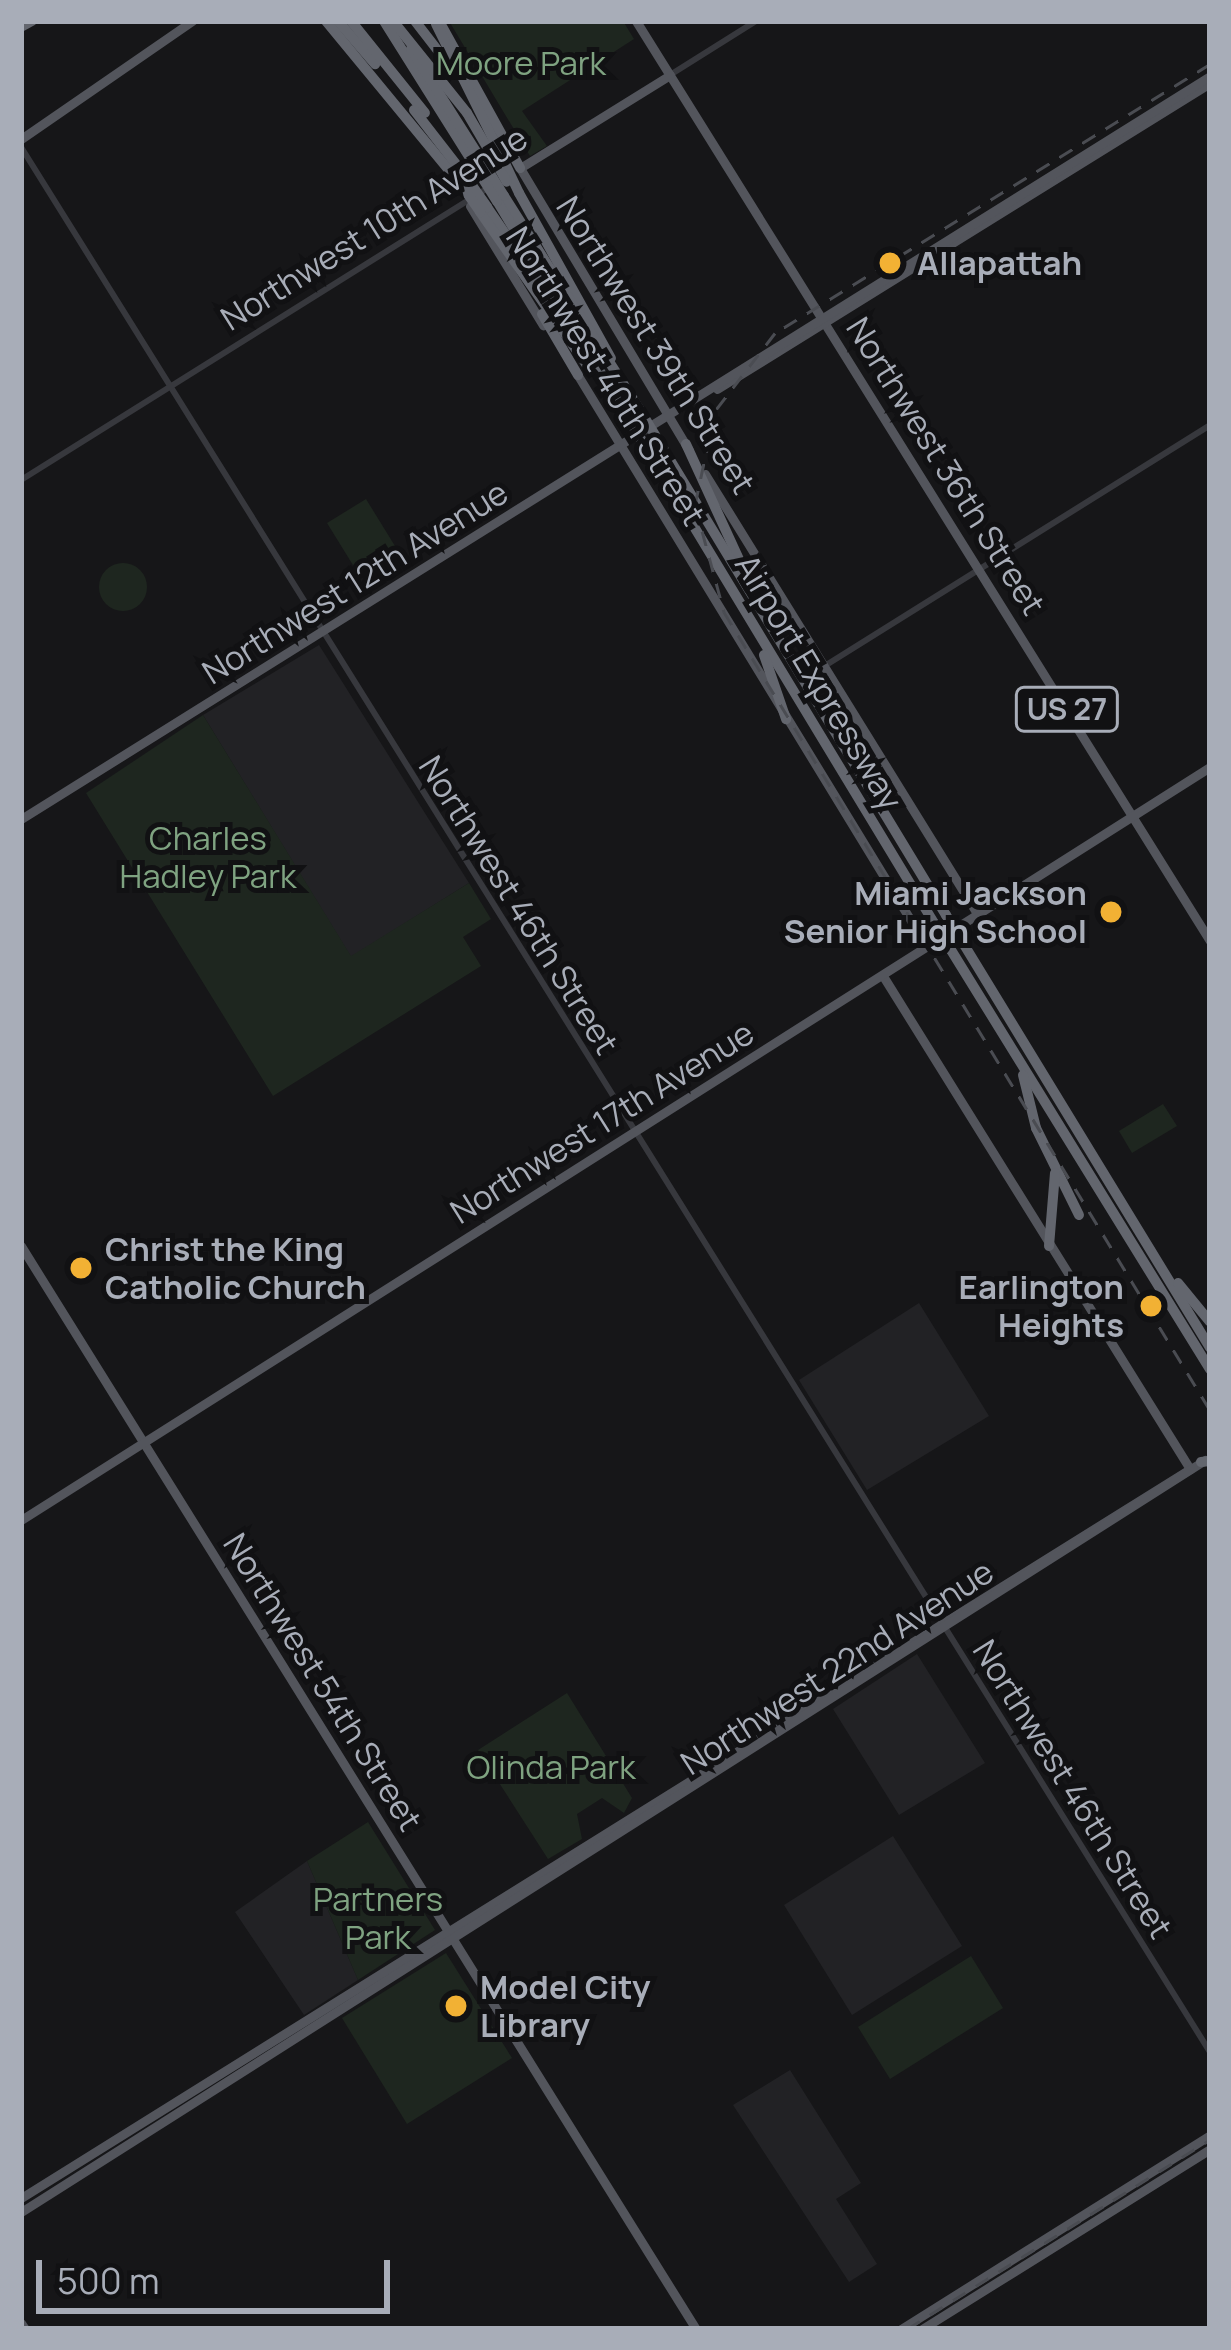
<!DOCTYPE html>
<html>
<head>
<meta charset="utf-8">
<style>
  body { margin:0 }
  #map { position:relative; width:1231px; height:2350px; overflow:hidden; background:#161618; font-family:Manrope,sans-serif }
  div>[style] { position:absolute }
  [style*='--x'] { left:calc(var(--x)*1px); top:calc(var(--y)*1px); width:calc(var(--w)*1px); rotate:calc(var(--a)*1deg) }
  .built>* { inset:0; background:#222225 }
  .green>* { inset:0; background:#1e261f }
  .round { border-radius:50% }
  .minor>* { height:6px; margin:-3px; padding:0 3px; transform-origin:3px; border-radius:3px; background:#37383d }
  .major>* { height:9px; margin:-4.5px; padding:0 4.5px; transform-origin:4.5px; border-radius:4.5px; background:#53555c }
  .highway>* { height:10px; margin:-5px; padding:0 5px; transform-origin:5px; border-radius:5px; background:#63666e }
  .rail>* { height:3px; margin-top:-1.5px; transform-origin:0; background:repeating-linear-gradient(90deg,#4a4c52 0 15px,transparent 0 27px) }
  .highway-bridge>* { height:10px; margin:-5px; padding:0 5px; transform-origin:5px; border-radius:5px; background:#63666e }
  .dots>* { width:33px; height:33px; translate:-50% -50%; box-sizing:border-box; border:6px solid #111113; border-radius:50% }
  span { translate:-50% -50%; white-space:nowrap; text-align:center; line-height:1.15; -webkit-text-stroke:10px #111113; paint-order:stroke }
  .shield-label span { padding:3px 9px; background:#111113; border:3px solid; border-radius:9px; -webkit-text-stroke-width:0 }
  .shield-label { font-size:30px; color:#a8adb8; font-weight:700 }
  .park-label { font-size:33px; color:#7fa381 }
  .street-label { font-size:33px; color:#a8adb8 }
  .poi-label { font-size:33px; color:#a8adb8; font-weight:700 }
  .left { translate:0 -50%; text-align:left }
  .right { translate:-100% -50%; text-align:right }
  .frame { position:absolute; inset:0; border:24px solid #a8adb8; pointer-events:none }
  .scale { position:absolute; left:36px; top:2260px; width:354px; height:54px; box-sizing:border-box; border:6px solid #a8adb8; border-top:0; padding-left:15px; font-size:36px; line-height:42px; white-space:nowrap; color:#a8adb8; -webkit-text-stroke:9px #111113; paint-order:stroke }
</style>
</head>
<body>
<div id="map">
  <div class="built">
    <i style="clip-path:polygon(319px 645px,469px 883px,351px 957px,203px 715px)"></i>
    <i style="clip-path:polygon(919px 1303px,989px 1416px,867px 1490px,799px 1380px)"></i>
    <i style="clip-path:polygon(917px 1654px,985px 1763px,899px 1815px,833px 1709px)"></i>
    <i style="clip-path:polygon(893px 1836px,962px 1946px,852px 2015px,784px 1905px)"></i>
    <i style="clip-path:polygon(307px 1861px,358px 1980px,304px 2015px,235px 1912px)"></i>
    <i style="clip-path:polygon(790px 2070px,861px 2183px,836px 2199px,877px 2264px,849px 2282px,733px 2105px)"></i>
  </div>
  <div class="green">
    <i style="clip-path:polygon(449px 21px,623px 21px,634px 39px,522px 111px,547px 146px,530px 156px)"></i>
    <i style="clip-path:polygon(366px 499px,395px 546px,356px 570px,327px 523px)"></i>
    <i class="round" style="left:99px;top:563px;width:48px;height:48px"></i>
    <i style="clip-path:polygon(203px 715px,351px 956px,469px 883px,491px 919px,463px 937px,481px 966px,273px 1096px,86px 793px)"></i>
    <i style="clip-path:polygon(1163px 1104px,1177px 1126px,1132px 1153px,1119px 1131px)"></i>
    <i style="clip-path:polygon(567px 1693px,632px 1798px,624px 1813px,602px 1798px,577px 1814px,582px 1839px,548px 1859px,478px 1750px)"></i>
    <i style="clip-path:polygon(368px 1822px,435px 1930px,358px 1980px,307px 1861px)"></i>
    <i style="clip-path:polygon(446px 1953px,512px 2058px,407px 2124px,342px 2018px)"></i>
    <i style="clip-path:polygon(971px 1956px,1003px 2008px,890px 2079px,858px 2027px)"></i>
  </div>
  <div class="minor">
    <i style="--x:670;--y:75;--w:102;--a:-32.1"></i>
    <i style="--x:21;--y:147;--w:2246;--a:58.03"></i>
    <i style="--x:21;--y:480;--w:554;--a:-32.03"></i>
    <i style="--x:823;--y:667;--w:456;--a:-32"></i>
  </div>
  <div class="major">
    <i style="--x:636;--y:21;--w:1084;--a:58.04"></i>
    <i style="--x:670;--y:75;--w:176;--a:148.2"></i>
    <i style="--x:520;--y:168;--w:329;--a:59.1"></i>
    <i style="--x:21;--y:139;--w:208;--a:-34.6"></i>
    <i style="--x:470;--y:206;--w:140;--a:58.5"></i>
    <i style="--x:577;--y:374;--w:671;--a:58.58"></i>
    <i style="--x:717;--y:389;--w:580;--a:-31.83"></i>
    <i style="--x:705;--y:474;--w:519;--a:58.24"></i>
    <i style="--x:21;--y:819;--w:1402;--a:-32"></i>
    <i style="--x:883;--y:976;--w:581;--a:58.09"></i>
    <i style="--x:21;--y:1246;--w:1276;--a:58.07"></i>
    <i style="--x:21;--y:1520;--w:1407;--a:-32.35"></i>
    <i style="--x:21;--y:2198;--w:1378;--a:-31.95"></i>
    <i style="--x:21;--y:2212;--w:1403;--a:-32.42"></i>
    <i style="--x:21;--y:2323;--w:7;--a:56"></i>
    <i style="--x:901;--y:2329;--w:365;--a:-32.1"></i>
    <i style="--x:922;--y:2329;--w:340;--a:-32"></i>
  </div>
  <div class="highway">
    <i style="--x:326;--y:21;--w:214;--a:50.5"></i>
    <i style="--x:338;--y:21;--w:57;--a:49.3"></i>
    <i style="--x:351;--y:21;--w:118;--a:51.2"></i>
    <i style="--x:384;--y:21;--w:177;--a:57.9"></i>
    <i style="--x:415;--y:21;--w:67;--a:52.3"></i>
    <i style="--x:439;--y:21;--w:168;--a:61.1"></i>
    <i style="--x:436;--y:24;--w:146;--a:63.6"></i>
    <i style="--x:21;--y:27;--w:13;--a:-29"></i>
    <i style="--x:411;--y:49;--w:140;--a:57.6"></i>
    <i style="--x:414;--y:110;--w:90;--a:52.2"></i>
    <i style="--x:467;--y:113;--w:53;--a:59.6"></i>
    <i style="--x:519;--y:193;--w:189;--a:60.9"></i>
    <i style="--x:504;--y:196;--w:254;--a:57.6"></i>
    <i style="--x:497;--y:201;--w:256;--a:58.9"></i>
    <i style="--x:487;--y:207;--w:99;--a:55.7"></i>
    <i style="--x:480;--y:212;--w:189;--a:55.1"></i>
    <i style="--x:542;--y:314;--w:71;--a:59.5"></i>
    <i style="--x:686;--y:444;--w:134;--a:65.3"></i>
    <i style="--x:661;--y:445;--w:550;--a:58.77"></i>
    <i style="--x:650;--y:454;--w:548;--a:58.8"></i>
    <i style="--x:764;--y:655;--w:68;--a:71"></i>
    <i style="--x:963;--y:943;--w:474;--a:58.6"></i>
    <i style="--x:951;--y:950;--w:493;--a:58.3"></i>
    <i style="--x:1023;--y:1075;--w:55;--a:76.2"></i>
    <i style="--x:1036;--y:1128;--w:97;--a:63.7"></i>
    <i style="--x:1049;--y:1246;--w:73;--a:-85.3"></i>
    <i style="--x:1178;--y:1283;--w:50;--a:50.6"></i>
    <i style="--x:1201;--y:1462;--w:9;--a:-6"></i>
  </div>
  <div class="rail">
    <i style="--x:1210;--y:64;--w:511;--a:148.27"></i>
    <i style="--x:775;--y:333;--w:98;--a:127.6"></i>
    <i style="--x:715;--y:411;--w:96;--a:102"></i>
    <i style="--x:695;--y:505;--w:111;--a:74.8"></i>
    <i style="--x:724;--y:612;--w:934;--a:58.66"></i>
    <i style="--x:907;--y:2329;--w:357;--a:-32"></i>
  </div>
  <div class="highway-bridge">
    <i style="--x:393;--y:21;--w:118;--a:51.2"></i>
    <i style="--x:501;--y:155;--w:42;--a:64.7"></i>
    <i style="--x:494;--y:159;--w:26;--a:61"></i>
    <i style="--x:486;--y:167;--w:34;--a:58"></i>
    <i style="--x:478;--y:171;--w:36;--a:58"></i>
    <i style="--x:469;--y:181;--w:32;--a:55"></i>
    <i style="--x:462;--y:186;--w:32;--a:55"></i>
    <i style="--x:640;--y:410;--w:41;--a:59"></i>
    <i style="--x:629;--y:420;--w:40;--a:58"></i>
    <i style="--x:946;--y:915;--w:33;--a:59"></i>
    <i style="--x:934;--y:923;--w:32;--a:58"></i>
  </div>
  <div class="dots">
    <i style="left:890px;top:263px;background:#f2b134"></i>
    <i style="left:1111px;top:912px;background:#f2b134"></i>
    <i style="left:81px;top:1268px;background:#f2b134"></i>
    <i style="left:1151px;top:1306px;background:#f2b134"></i>
    <i style="left:456px;top:2006px;background:#f2b134"></i>
  </div>
  <div class="shield-label">
    <span style="left:1067px;top:709px">US 27</span>
  </div>
  <div class="park-label">
    <span style="left:521px;top:63px">Moore Park</span>
    <span style="left:208px;top:857px">Charles<br>Hadley Park</span>
    <span style="left:551px;top:1767px">Olinda Park</span>
    <span style="left:378px;top:1918px">Partners<br>Park</span>
  </div>
  <div class="street-label">
    <span style="left:374px;top:228px;rotate:-32deg">Northwest 10th Avenue</span>
    <span style="left:656px;top:345px;rotate:58deg">Northwest 39th Street</span>
    <span style="left:606px;top:376px;rotate:58deg">Northwest 40th Street</span>
    <span style="left:946px;top:466px;rotate:58deg">Northwest 36th Street</span>
    <span style="left:355px;top:582px;rotate:-32deg">Northwest 12th Avenue</span>
    <span style="left:819px;top:682px;rotate:59deg">Airport Expressway</span>
    <span style="left:519px;top:905px;rotate:58deg">Northwest 46th Street</span>
    <span style="left:602px;top:1122px;rotate:-32deg">Northwest 17th Avenue</span>
    <span style="left:837px;top:1667px;rotate:-33deg">Northwest 22nd Avenue</span>
    <span style="left:323px;top:1682px;rotate:58deg">Northwest 54th Street</span>
    <span style="left:1073px;top:1789px;rotate:58deg">Northwest 46th Street</span>
  </div>
  <div class="poi-label">
    <span class="left" style="left:917px;top:263px">Allapattah</span>
    <span class="right" style="left:1087px;top:912px">Miami Jackson<br>Senior High School</span>
    <span class="left" style="left:105px;top:1268px">Christ the King<br>Catholic Church</span>
    <span class="right" style="left:1124px;top:1306px">Earlington<br>Heights</span>
    <span class="left" style="left:480px;top:2006px">Model City<br>Library</span>
  </div>
  <div class="frame"></div>
  <div class="scale">500 m</div>
</div>
</body>
</html>
